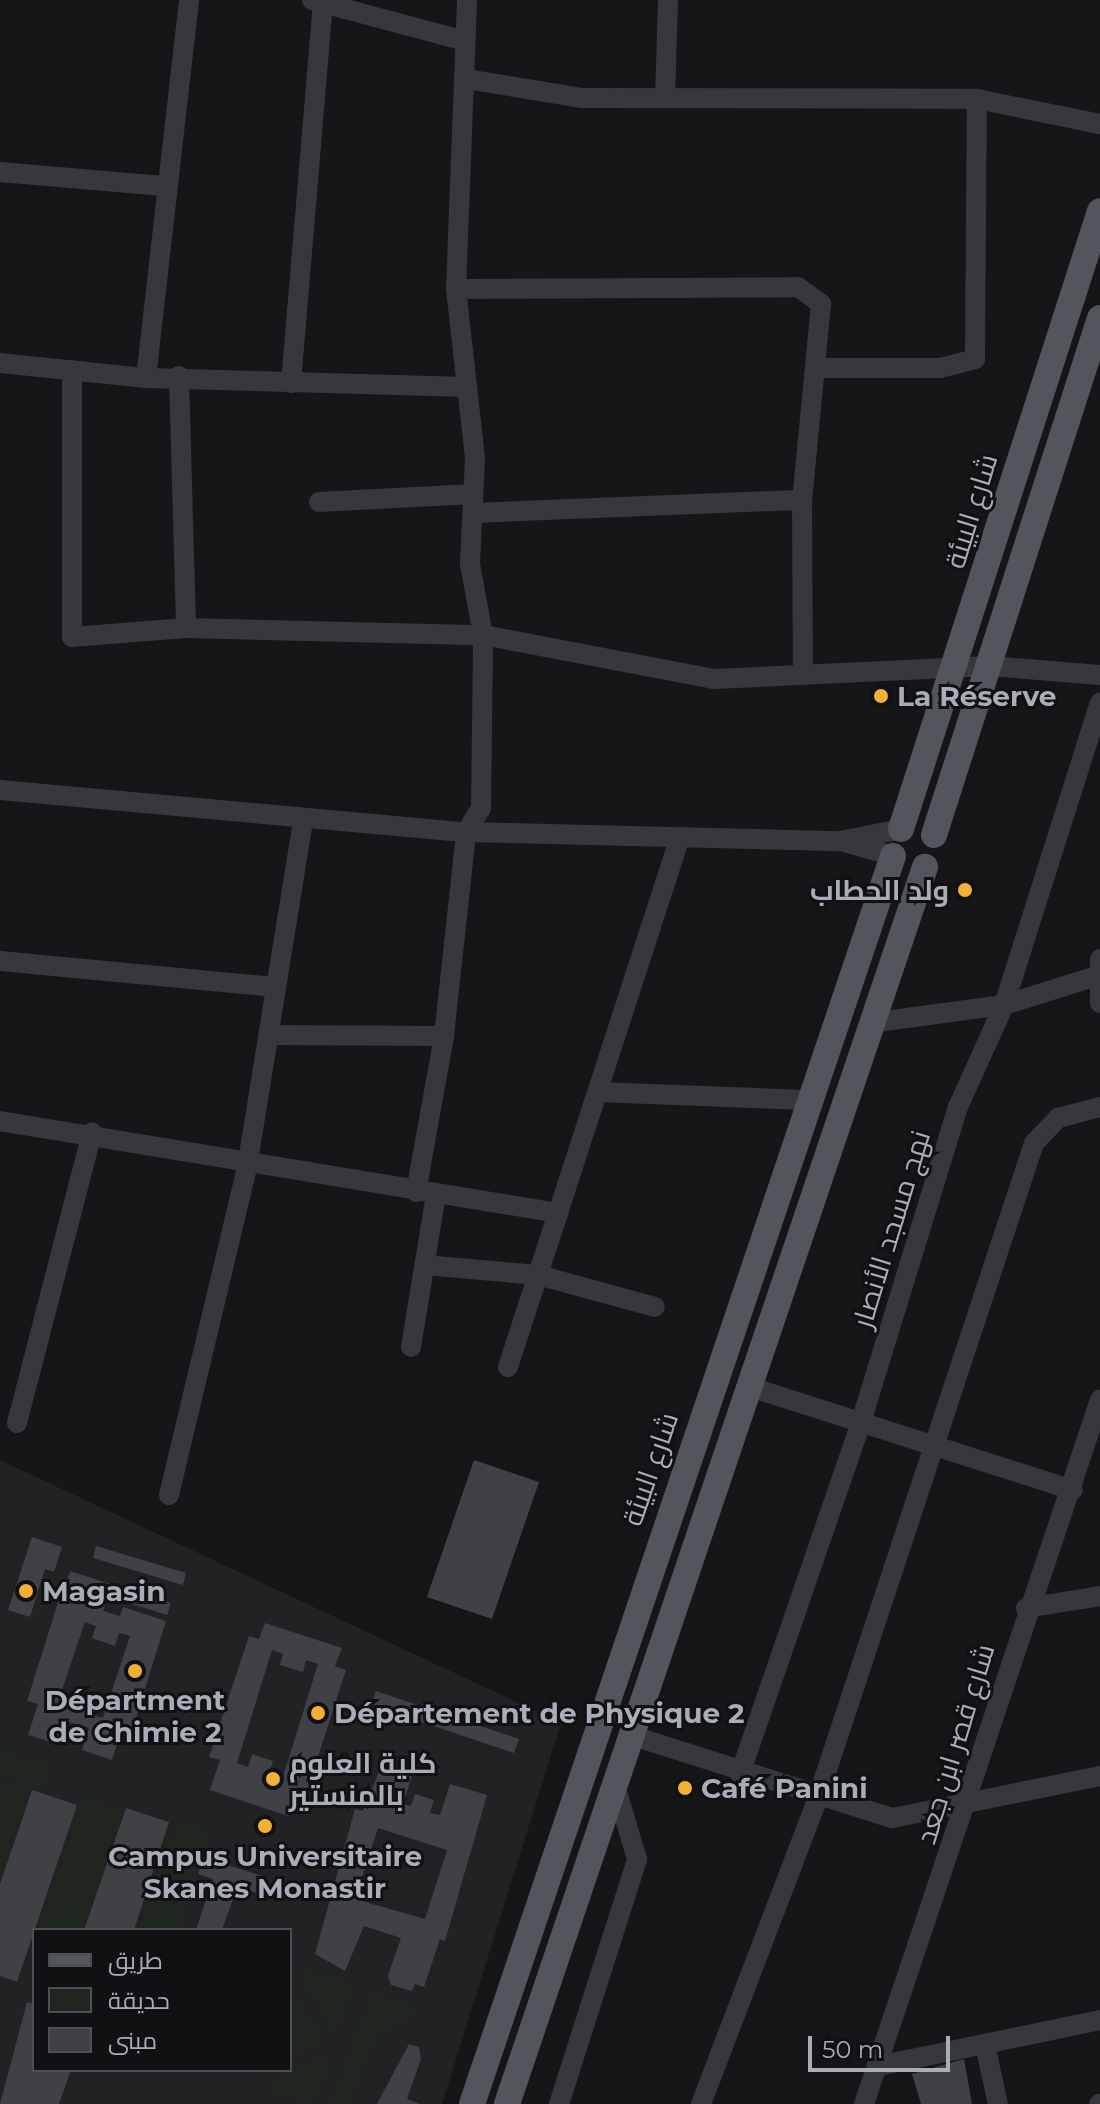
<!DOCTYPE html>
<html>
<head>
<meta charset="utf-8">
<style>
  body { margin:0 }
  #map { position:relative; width:1100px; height:2104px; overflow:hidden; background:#161618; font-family:Montserrat,Cairo,sans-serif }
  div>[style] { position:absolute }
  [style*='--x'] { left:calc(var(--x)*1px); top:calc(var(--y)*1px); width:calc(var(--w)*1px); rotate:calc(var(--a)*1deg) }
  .built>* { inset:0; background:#222225 }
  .green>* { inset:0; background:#1e261f }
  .building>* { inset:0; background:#404145 }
  .minor>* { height:20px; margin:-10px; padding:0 10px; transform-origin:10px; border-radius:10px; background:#37383d }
  .major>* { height:26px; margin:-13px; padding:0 13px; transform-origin:13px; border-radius:13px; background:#53555c }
  .dots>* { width:22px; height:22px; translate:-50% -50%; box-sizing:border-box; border:4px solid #111113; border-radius:50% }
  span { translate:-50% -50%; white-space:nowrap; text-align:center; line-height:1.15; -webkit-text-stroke:6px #111113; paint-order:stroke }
  .street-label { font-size:28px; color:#a8adb8 }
  .poi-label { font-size:28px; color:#a8adb8; font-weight:700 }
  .left { translate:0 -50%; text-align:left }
  .right { translate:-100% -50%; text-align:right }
  .legend { position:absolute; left:32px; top:1928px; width:260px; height:144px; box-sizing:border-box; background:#111113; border:2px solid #4d4f55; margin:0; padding:10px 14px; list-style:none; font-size:24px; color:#a8adb8 }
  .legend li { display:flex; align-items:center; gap:16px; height:40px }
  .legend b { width:40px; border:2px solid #4d4f55 }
  .scale { position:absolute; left:808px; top:2036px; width:142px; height:36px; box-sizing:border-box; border:4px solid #a8adb8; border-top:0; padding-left:10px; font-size:24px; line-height:28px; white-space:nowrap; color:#a8adb8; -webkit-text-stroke:6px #111113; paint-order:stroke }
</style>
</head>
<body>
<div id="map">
  <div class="built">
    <i style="clip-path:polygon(evenodd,0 1460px,561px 1723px,442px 2104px,0 2104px,0 1460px,34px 1930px,290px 1930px,290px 2070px,34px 2070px,34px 1930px)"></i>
  </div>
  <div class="green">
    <i style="clip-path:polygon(0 1750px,52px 1767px,45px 1788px,0 1773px)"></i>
    <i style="clip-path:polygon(0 1779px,29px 1789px,0 1876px)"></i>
    <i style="clip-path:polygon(83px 1797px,123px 1810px,83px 1930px,38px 1930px)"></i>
    <i style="clip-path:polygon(182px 1822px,211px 1832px,178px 1930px,138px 1930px,169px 1837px,176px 1839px)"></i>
    <i style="clip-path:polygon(307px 1969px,354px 1984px,336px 2035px,302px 1982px)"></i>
    <i style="clip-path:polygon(290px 1985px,320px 2032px,317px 2047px,290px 2058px)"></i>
    <i style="clip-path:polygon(373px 1992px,416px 2007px,417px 2014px,376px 2036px,349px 2104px,330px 2104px)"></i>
    <i style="clip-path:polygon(323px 2056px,331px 2060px,315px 2104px,266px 2092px,271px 2079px)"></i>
  </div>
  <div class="building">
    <i style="clip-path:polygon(474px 1460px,539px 1482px,492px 1619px,427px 1597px)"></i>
    <i style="clip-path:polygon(32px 1537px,62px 1547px,54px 1572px,45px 1569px,30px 1617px,8px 1610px)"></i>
    <i style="clip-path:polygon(96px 1546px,186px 1573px,183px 1585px,93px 1558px)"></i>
    <i style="clip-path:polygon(70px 1571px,117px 1586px,113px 1599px,66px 1583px)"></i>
    <i style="clip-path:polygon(123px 1587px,171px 1603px,167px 1615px,119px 1600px)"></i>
    <i style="clip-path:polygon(evenodd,62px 1590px,106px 1603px,103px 1611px,120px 1616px,123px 1607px,166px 1621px,132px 1731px,111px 1725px,109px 1733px,119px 1737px,112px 1760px,82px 1750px,89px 1728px,64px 1721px,57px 1744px,28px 1735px,38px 1704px,27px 1701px,62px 1590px,85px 1622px,96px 1626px,92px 1638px,115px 1646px,119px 1633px,130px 1636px,103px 1718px,90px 1714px,94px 1703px,73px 1696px,69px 1708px,57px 1705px,85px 1622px)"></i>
    <i style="clip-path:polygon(evenodd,265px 1623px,342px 1648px,335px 1666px,346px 1670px,307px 1791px,297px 1787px,288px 1816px,210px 1790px,220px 1760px,209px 1757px,249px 1636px,259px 1639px,265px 1623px,272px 1650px,283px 1654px,280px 1665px,303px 1672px,306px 1660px,318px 1664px,283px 1777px,269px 1773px,273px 1761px,252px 1754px,248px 1767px,237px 1763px,272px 1650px)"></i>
    <i style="clip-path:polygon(376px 1691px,519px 1739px,514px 1753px,371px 1705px)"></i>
    <i style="clip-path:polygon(evenodd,384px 1759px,413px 1773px,403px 1804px,411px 1806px,415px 1794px,434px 1800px,430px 1813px,440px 1815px,450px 1784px,487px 1795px,445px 1941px,440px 1939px,424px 1987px,415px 1984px,412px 1991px,391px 1985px,388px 1976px,401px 1938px,364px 1926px,345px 1971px,315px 1954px,355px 1809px,363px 1811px,384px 1759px,378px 1828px,447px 1850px,425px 1919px,355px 1899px,378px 1828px)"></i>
    <i style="clip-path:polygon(32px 1790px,77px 1805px,17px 1982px,0 1976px,0 1884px)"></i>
    <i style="clip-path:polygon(126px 1808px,169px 1822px,134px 1930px,84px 1930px)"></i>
    <i style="clip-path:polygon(203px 1857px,265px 1877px,260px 1894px,237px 1887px,222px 1930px,196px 1930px,213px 1879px,198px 1874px)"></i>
    <i style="clip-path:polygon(27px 2002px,34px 2004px,34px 2070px,71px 2070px,59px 2104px,0 2104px)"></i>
    <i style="clip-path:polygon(409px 2044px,419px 2047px,421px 2059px,407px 2099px,420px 2104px,377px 2104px)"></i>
    <i style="clip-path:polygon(964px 2059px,972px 2104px,921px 2104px,912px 2074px)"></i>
  </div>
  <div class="minor">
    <i style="--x:312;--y:0;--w:158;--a:15"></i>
    <i style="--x:466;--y:79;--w:118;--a:9.3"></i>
    <i style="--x:582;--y:98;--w:395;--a:0.1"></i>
    <i style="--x:977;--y:99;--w:126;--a:11.5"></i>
    <i style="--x:665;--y:97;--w:97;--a:-88.2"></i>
    <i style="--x:0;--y:172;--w:164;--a:4.9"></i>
    <i style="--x:456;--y:289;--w:342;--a:-0.3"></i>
    <i style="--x:798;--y:287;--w:29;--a:36"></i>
    <i style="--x:821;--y:304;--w:197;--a:95.5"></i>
    <i style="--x:802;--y:500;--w:172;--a:89.7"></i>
    <i style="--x:0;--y:363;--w:147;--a:5.9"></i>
    <i style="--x:146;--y:378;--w:321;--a:1.6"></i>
    <i style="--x:820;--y:368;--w:120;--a:0"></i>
    <i style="--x:940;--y:368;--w:36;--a:-14"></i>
    <i style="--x:975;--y:359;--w:260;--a:-89.6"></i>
    <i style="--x:72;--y:370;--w:267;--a:90"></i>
    <i style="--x:72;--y:637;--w:114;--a:-4.5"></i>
    <i style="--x:179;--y:376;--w:252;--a:88.4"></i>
    <i style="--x:186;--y:628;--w:297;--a:1.4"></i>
    <i style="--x:483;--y:635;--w:235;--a:10.8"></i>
    <i style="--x:714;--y:679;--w:276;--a:-2.7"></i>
    <i style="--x:990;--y:666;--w:110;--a:4.7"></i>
    <i style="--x:146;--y:378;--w:380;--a:-83.5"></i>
    <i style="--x:291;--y:383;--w:380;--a:-85.2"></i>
    <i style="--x:319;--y:502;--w:154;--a:-3"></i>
    <i style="--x:473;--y:513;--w:329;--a:-2.3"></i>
    <i style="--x:0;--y:790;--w:468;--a:5.2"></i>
    <i style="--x:466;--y:832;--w:374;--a:1.4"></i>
    <i style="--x:840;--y:841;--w:62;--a:-11.1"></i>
    <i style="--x:844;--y:842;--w:51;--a:15.9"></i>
    <i style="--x:1100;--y:959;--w:44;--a:90"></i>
    <i style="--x:0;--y:961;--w:277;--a:5.4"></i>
    <i style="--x:870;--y:1023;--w:135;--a:-7.7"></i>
    <i style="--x:1004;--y:1005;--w:101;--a:-17.4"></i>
    <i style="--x:268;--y:1035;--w:176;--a:0.3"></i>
    <i style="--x:598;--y:1092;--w:212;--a:2.2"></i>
    <i style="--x:0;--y:1121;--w:566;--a:9.36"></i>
    <i style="--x:416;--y:1192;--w:158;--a:-79.8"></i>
    <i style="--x:444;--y:1036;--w:205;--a:-83.8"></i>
    <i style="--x:466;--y:832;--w:28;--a:-58"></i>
    <i style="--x:481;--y:808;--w:173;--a:-89.3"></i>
    <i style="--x:483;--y:635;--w:72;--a:-100.4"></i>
    <i style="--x:470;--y:564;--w:106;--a:-87.3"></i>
    <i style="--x:475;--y:458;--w:170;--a:-96.4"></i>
    <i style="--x:456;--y:289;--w:289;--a:-87.8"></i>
    <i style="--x:424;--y:1265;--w:114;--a:5"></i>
    <i style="--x:538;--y:1275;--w:121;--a:15.3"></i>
    <i style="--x:411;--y:1347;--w:154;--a:-80.7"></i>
    <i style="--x:508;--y:1367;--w:557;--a:-72.02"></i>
    <i style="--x:747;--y:1386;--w:342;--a:17.7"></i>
    <i style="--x:17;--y:1423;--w:300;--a:-75.5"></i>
    <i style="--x:169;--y:1495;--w:337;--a:-76.6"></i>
    <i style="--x:247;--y:1167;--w:350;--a:-80.8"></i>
    <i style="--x:1026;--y:1608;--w:75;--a:-9.2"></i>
    <i style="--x:630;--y:1735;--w:275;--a:17.6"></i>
    <i style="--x:892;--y:1818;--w:212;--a:-11.4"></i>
    <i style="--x:740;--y:1774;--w:372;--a:-71"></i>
    <i style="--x:861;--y:1422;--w:330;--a:-72.9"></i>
    <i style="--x:958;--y:1107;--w:112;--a:-65.7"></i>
    <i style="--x:1004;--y:1005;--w:317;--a:-72.4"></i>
    <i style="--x:985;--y:2045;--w:60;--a:77.6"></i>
    <i style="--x:878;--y:2066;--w:227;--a:-11.7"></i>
    <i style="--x:559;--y:2104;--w:257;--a:-72.3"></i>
    <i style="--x:637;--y:1859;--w:80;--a:-106.6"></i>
    <i style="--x:701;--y:2104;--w:325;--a:-69.1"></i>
    <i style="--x:817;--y:1800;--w:692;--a:-71.72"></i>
    <i style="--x:1034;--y:1143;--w:35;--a:-46"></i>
    <i style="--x:1058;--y:1118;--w:43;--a:-14.7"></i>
    <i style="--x:864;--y:2104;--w:743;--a:-71.47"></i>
    <i style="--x:1099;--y:2104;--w:1;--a:0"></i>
  </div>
  <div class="major">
    <i style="--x:901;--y:829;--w:649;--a:-72.15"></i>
    <i style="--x:934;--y:835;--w:543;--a:-72.2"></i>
    <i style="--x:472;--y:2104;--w:1317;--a:-71.36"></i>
    <i style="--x:507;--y:2104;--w:1306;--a:-71.33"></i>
  </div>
  <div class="dots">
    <i style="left:881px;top:696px;background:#f2b134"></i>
    <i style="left:965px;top:890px;background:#f2b134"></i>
    <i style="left:26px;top:1591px;background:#f2b134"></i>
    <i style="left:135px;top:1671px;background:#f2b134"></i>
    <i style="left:318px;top:1713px;background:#f2b134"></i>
    <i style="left:273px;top:1779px;background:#f2b134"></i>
    <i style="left:685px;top:1788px;background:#f2b134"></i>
    <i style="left:265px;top:1826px;background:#f2b134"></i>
  </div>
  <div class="street-label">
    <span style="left:971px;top:511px;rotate:-73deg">شارع البيئة</span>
    <span style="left:891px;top:1229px;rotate:-73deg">نهج مسجد الأنصار</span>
    <span style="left:650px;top:1469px;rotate:-71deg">شارع البيئة</span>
    <span style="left:955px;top:1744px;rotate:-73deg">شارع قصر ابن جعد</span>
  </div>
  <div class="poi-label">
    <span class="left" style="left:897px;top:696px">La Réserve</span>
    <span class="right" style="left:949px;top:890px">ولد الحطاب</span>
    <span class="left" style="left:42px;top:1591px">Magasin</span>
    <span style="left:135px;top:1716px">Départment<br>de Chimie 2</span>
    <span class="left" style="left:334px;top:1713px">Département de Physique 2</span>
    <span class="left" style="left:289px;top:1779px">كلية العلوم<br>بالمنستير</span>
    <span class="left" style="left:701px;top:1788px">Café Panini</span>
    <span style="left:265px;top:1872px">Campus Universitaire<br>Skanes Monastir</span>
  </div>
  <ul class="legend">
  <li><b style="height:10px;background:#53555c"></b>طريق</li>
  <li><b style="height:22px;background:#1e261f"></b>حديقة</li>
  <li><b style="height:22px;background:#404145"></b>مبنى</li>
  </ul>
  <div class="scale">50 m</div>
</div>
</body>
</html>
